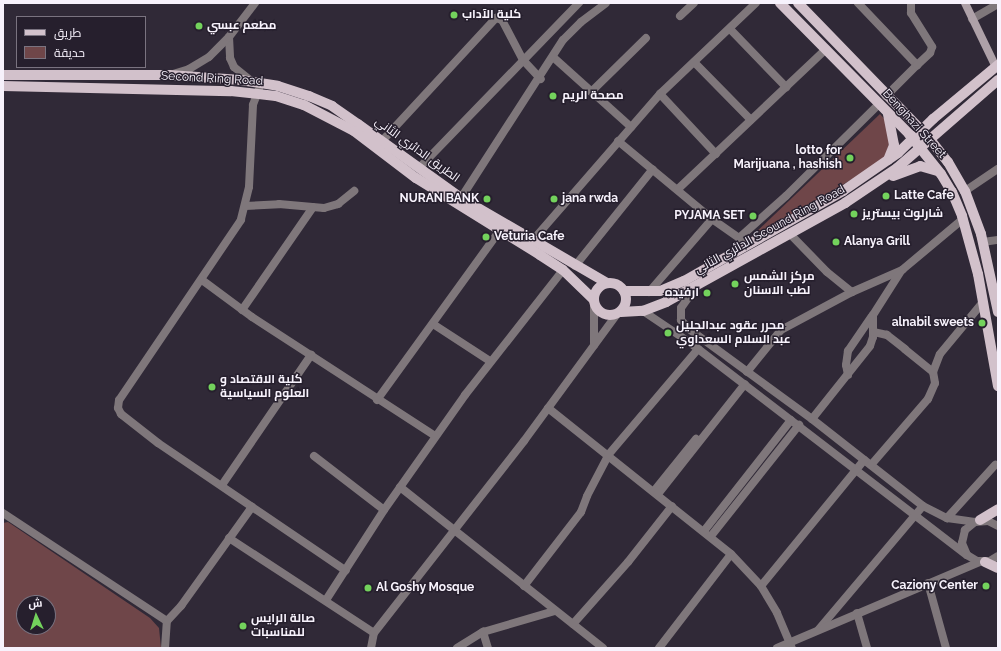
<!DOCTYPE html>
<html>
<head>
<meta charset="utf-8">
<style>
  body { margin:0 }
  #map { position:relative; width:1001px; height:651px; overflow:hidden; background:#302937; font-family:Raleway,Cairo,sans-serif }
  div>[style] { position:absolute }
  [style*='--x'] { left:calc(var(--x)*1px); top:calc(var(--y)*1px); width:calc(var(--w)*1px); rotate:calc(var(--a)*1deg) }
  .green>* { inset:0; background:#6f4649 }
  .street>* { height:8px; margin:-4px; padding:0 4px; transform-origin:4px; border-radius:4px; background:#7f777b }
  .secondary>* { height:8px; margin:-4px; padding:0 4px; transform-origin:4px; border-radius:4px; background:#aea1a8 }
  .primary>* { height:10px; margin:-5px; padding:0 5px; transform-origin:5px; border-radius:5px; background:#d2c1cb }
  .primary>.ring { margin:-5px; padding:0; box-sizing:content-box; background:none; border:10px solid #d2c1cb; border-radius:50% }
  .dots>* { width:11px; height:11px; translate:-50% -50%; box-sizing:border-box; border:2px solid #261f2d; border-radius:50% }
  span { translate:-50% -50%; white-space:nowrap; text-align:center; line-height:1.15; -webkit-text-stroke:3px #261f2d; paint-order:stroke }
  .poi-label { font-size:12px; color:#f7f2fc; font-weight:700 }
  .left { translate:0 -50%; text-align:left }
  .right { translate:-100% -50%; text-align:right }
  .street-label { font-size:12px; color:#f7f2fc }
  .frame { position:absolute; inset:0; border:4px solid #f7f2fc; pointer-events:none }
  .legend { position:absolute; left:16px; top:16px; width:130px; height:52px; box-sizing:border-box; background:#261f2d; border:1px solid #7a7380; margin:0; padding:5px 7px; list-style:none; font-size:12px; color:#f7f2fc }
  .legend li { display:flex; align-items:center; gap:8px; height:20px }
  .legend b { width:20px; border:1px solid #7a7380 }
  .north { position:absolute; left:16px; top:595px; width:40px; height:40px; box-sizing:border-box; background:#261f2d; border:1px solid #7a7380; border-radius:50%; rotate:356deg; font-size:11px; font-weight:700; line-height:16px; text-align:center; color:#f7f2fc }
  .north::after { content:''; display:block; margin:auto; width:14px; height:18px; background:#73d25c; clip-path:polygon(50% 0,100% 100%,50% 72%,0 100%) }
</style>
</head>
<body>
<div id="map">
  <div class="green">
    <i style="clip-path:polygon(880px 114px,888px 123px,891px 136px,886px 155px,877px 165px,751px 237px)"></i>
    <i style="clip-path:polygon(evenodd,8px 522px,150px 618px,159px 628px,161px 648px,3px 648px,3px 523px,8px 522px,24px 603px,48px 603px,48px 627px,24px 627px,24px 603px)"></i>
  </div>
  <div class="street">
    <i style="--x:858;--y:3;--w:86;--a:46.4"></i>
    <i style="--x:917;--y:65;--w:44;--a:135"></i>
    <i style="--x:911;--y:3;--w:10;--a:90"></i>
    <i style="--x:911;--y:13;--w:40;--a:58"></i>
    <i style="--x:932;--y:47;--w:6;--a:108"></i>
    <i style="--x:930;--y:53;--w:18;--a:137"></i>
    <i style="--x:680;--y:16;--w:19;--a:-43"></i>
    <i style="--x:972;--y:19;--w:30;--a:-30"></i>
    <i style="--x:730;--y:29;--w:81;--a:46"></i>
    <i style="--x:229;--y:37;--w:21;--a:87"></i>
    <i style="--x:230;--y:58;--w:10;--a:66"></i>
    <i style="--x:234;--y:67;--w:22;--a:39"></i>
    <i style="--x:553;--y:57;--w:105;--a:41.9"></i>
    <i style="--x:694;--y:62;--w:81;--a:45.5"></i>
    <i style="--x:173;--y:74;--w:17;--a:-17"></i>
    <i style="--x:189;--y:69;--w:23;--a:-31"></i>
    <i style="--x:209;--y:57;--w:28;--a:-45"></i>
    <i style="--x:229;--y:37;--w:43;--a:-52.6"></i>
    <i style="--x:259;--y:89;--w:17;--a:111"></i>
    <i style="--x:253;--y:105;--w:82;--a:92.8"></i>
    <i style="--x:249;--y:187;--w:34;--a:104"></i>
    <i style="--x:241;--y:220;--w:217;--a:124.1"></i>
    <i style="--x:119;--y:400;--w:8;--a:97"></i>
    <i style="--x:118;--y:408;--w:7;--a:63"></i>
    <i style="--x:121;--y:414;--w:47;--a:38.1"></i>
    <i style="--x:158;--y:443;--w:227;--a:34.2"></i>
    <i style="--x:591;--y:92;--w:77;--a:-44.5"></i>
    <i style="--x:660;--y:94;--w:82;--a:47"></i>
    <i style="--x:382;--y:141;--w:168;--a:-47.2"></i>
    <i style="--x:496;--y:18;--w:6;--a:18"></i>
    <i style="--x:502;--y:20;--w:45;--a:62.3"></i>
    <i style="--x:523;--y:60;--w:26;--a:47"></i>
    <i style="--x:618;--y:141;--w:122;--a:39.7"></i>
    <i style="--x:712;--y:219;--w:37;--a:35"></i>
    <i style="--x:419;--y:168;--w:230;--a:-45.9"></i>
    <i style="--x:678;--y:189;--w:204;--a:-43.4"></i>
    <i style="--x:965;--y:191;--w:40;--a:-34"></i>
    <i style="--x:461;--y:198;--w:188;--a:-57.2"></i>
    <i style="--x:563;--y:40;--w:25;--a:-45"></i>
    <i style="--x:581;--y:22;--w:31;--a:-37"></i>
    <i style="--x:245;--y:206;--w:34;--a:-3"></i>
    <i style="--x:279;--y:204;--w:45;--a:5.1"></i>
    <i style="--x:324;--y:208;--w:15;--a:-16"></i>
    <i style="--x:338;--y:204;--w:21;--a:-39"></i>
    <i style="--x:790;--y:234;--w:53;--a:45.8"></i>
    <i style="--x:827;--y:272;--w:32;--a:39"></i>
    <i style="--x:739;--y:238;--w:63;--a:-41.8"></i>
    <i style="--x:786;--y:196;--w:131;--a:-44.7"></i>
    <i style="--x:533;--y:240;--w:194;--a:-49"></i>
    <i style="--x:660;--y:94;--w:132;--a:-43.5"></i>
    <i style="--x:983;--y:242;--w:15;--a:-8"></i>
    <i style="--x:575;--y:266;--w:124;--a:-51.2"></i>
    <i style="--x:202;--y:280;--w:62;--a:36.5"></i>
    <i style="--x:252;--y:317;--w:218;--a:33"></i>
    <i style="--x:695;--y:288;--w:24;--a:125"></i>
    <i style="--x:681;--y:308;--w:12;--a:90"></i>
    <i style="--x:681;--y:320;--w:12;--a:48"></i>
    <i style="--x:689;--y:329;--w:152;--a:36.2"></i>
    <i style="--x:812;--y:419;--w:141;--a:38.1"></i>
    <i style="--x:923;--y:506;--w:27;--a:27"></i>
    <i style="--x:947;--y:518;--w:28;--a:8"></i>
    <i style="--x:649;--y:292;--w:96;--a:-49.2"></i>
    <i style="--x:594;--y:304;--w:41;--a:90"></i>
    <i style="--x:242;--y:310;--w:125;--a:-55.4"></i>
    <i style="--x:643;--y:311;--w:55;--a:34"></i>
    <i style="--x:689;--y:342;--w:350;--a:37.5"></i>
    <i style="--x:433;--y:324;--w:68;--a:33"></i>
    <i style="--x:747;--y:372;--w:54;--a:-51"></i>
    <i style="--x:781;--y:330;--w:81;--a:-28.2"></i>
    <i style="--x:852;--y:292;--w:55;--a:-23.7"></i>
    <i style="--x:902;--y:270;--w:80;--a:-39.9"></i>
    <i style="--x:933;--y:372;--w:19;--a:-69"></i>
    <i style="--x:940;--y:354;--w:67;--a:-50.4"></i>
    <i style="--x:848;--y:375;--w:10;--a:-101"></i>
    <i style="--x:846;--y:365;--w:14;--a:-82"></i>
    <i style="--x:848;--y:351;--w:42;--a:-55.6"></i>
    <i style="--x:377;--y:400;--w:210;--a:-54.1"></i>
    <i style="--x:548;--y:408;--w:234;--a:38.6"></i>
    <i style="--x:731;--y:554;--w:44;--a:46.8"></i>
    <i style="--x:761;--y:586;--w:31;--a:59"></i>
    <i style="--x:777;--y:613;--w:38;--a:67"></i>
    <i style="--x:812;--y:419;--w:93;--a:-51.5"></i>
    <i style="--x:870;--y:346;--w:9;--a:-72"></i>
    <i style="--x:873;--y:337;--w:22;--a:-90"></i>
    <i style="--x:873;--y:315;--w:52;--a:-57.5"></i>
    <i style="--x:314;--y:456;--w:88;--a:37.6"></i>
    <i style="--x:871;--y:465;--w:87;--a:-49.2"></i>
    <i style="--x:928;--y:399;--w:17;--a:-66"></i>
    <i style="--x:935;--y:383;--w:11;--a:-100"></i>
    <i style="--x:933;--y:372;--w:36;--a:-141"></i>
    <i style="--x:905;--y:349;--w:23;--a:-142"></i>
    <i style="--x:887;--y:335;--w:13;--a:-167"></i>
    <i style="--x:222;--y:485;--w:158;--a:-55.6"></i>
    <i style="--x:400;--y:487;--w:259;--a:38.4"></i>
    <i style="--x:654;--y:491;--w:67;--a:-51.1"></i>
    <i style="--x:658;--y:494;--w:140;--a:-51.7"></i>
    <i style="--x:3;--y:513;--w:196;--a:33.4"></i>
    <i style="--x:947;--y:518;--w:72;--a:-47.8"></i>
    <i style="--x:998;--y:526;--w:11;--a:-153"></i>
    <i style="--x:988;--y:521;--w:13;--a:176"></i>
    <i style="--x:975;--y:522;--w:13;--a:141"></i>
    <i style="--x:965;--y:530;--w:13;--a:103"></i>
    <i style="--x:962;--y:543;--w:13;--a:67"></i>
    <i style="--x:967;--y:555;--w:12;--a:31"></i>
    <i style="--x:977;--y:561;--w:13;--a:0"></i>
    <i style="--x:990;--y:561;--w:9;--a:-32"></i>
    <i style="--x:704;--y:531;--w:141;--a:-51.9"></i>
    <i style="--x:711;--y:536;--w:142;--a:-51.6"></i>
    <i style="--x:229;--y:538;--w:173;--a:33.2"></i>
    <i style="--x:928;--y:583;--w:67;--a:74.5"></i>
    <i style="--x:524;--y:586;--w:93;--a:-52.4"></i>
    <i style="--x:581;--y:512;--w:17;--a:-69"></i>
    <i style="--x:587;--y:496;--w:47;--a:-62.4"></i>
    <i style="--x:609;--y:454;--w:138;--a:-49.7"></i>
    <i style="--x:761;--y:586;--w:163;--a:-50.7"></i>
    <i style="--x:326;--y:600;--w:107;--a:-57.2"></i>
    <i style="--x:384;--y:510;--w:141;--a:-54.8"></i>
    <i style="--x:465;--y:395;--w:159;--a:-51.9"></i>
    <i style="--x:857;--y:613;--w:36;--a:74"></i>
    <i style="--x:573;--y:624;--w:83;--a:-48.4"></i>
    <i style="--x:628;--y:562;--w:71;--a:-51.8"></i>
    <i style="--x:819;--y:629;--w:161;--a:-49.8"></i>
    <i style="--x:483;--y:632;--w:17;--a:73"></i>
    <i style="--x:165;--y:648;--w:27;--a:-86"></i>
    <i style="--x:167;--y:621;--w:21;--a:-47"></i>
    <i style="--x:181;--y:606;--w:122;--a:-54.4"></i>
    <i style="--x:371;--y:648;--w:15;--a:-79"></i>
    <i style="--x:374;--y:633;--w:244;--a:-52"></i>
    <i style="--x:524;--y:441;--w:157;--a:-53.8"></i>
    <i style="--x:457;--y:648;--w:31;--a:-32"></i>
    <i style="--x:483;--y:632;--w:75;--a:-16.3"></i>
    <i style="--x:659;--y:648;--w:118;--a:-52.5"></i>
    <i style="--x:777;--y:648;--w:220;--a:-23"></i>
  </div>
  <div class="secondary">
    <i style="--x:965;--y:3;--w:71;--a:64.2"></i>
  </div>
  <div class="primary">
    <i style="--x:780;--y:3;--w:184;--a:45.4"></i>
    <i style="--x:909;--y:134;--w:51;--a:51.3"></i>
    <i style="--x:941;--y:174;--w:21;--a:59"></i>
    <i style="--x:952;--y:192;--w:26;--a:67"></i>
    <i style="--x:962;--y:216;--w:60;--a:74.6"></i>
    <i style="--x:978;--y:274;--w:114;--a:79.9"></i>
    <i style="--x:798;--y:3;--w:188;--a:45.9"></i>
    <i style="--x:929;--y:138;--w:31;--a:52"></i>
    <i style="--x:948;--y:162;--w:34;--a:60"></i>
    <i style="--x:965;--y:191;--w:46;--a:69.6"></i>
    <i style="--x:981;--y:234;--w:80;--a:77.7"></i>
    <i style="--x:3;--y:75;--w:166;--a:0"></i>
    <i style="--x:169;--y:75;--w:72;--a:4"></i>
    <i style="--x:241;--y:80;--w:37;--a:9"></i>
    <i style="--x:278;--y:86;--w:33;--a:18"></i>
    <i style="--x:309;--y:96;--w:25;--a:23"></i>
    <i style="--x:332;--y:106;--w:32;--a:35"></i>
    <i style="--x:358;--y:124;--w:127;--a:35.7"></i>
    <i style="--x:461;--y:198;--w:169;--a:30.2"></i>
    <i style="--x:3;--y:86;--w:228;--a:1.3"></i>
    <i style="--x:231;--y:91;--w:45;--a:6.3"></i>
    <i style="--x:276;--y:96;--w:29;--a:18"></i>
    <i style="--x:304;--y:105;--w:56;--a:27.5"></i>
    <i style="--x:354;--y:131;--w:78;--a:37.2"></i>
    <i style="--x:416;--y:178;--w:146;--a:31.8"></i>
    <i style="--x:540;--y:255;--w:27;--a:33"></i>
    <i style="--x:563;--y:270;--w:42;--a:44"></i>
    <i style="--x:888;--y:160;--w:16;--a:-68"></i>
    <i style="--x:894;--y:145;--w:32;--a:-101"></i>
    <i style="--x:893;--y:176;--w:29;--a:-20"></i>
    <i style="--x:920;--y:166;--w:18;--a:16"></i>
    <i class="ring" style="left:594px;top:283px;width:22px;height:22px"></i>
    <i style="--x:624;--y:291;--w:36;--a:0"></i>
    <i style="--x:660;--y:291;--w:26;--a:-23"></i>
    <i style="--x:684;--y:281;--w:183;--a:-29.5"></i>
    <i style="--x:843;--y:191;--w:67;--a:-34.6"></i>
    <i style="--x:898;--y:153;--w:49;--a:-44.2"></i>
    <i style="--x:933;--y:119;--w:85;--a:-39.7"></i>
    <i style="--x:621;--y:312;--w:22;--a:-3"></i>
    <i style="--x:643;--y:311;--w:25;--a:-21"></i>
    <i style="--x:666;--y:302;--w:205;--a:-28.9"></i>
    <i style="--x:845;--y:203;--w:63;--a:-33.9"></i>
    <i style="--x:897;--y:168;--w:134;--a:-41.1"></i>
    <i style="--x:980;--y:520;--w:21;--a:-31"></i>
    <i style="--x:985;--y:562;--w:14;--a:25"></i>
  </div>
  <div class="dots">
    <i style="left:454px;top:15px;background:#73d25c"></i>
    <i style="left:199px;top:26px;background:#73d25c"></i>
    <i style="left:553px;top:96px;background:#73d25c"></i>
    <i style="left:850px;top:158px;background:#73d25c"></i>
    <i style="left:886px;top:196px;background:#73d25c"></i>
    <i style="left:487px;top:199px;background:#73d25c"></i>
    <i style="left:554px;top:199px;background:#73d25c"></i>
    <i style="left:854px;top:214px;background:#73d25c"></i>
    <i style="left:753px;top:216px;background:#73d25c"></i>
    <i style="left:486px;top:237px;background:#73d25c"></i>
    <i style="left:836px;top:242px;background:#73d25c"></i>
    <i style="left:735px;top:284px;background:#73d25c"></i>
    <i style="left:707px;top:293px;background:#73d25c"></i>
    <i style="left:982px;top:323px;background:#73d25c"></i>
    <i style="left:668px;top:333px;background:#73d25c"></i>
    <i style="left:212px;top:387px;background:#73d25c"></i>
    <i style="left:986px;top:586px;background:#73d25c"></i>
    <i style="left:368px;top:588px;background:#73d25c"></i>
    <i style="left:243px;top:626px;background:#73d25c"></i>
  </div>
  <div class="poi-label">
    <span class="left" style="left:462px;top:15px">كلية الآداب</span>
    <span class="left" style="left:207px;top:26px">مطعم عبسي</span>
    <span class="left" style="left:562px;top:96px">مصحة الريم</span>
    <span class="right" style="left:842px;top:158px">lotto for<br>Marijuana , hashish</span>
    <span class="left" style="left:894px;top:196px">Latte Cafe</span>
    <span class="right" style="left:479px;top:199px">NURAN BANK</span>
    <span class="left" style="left:562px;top:199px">jana rwda</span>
    <span class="left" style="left:862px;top:214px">شارلوت بيستريز</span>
    <span class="right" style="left:745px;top:216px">PYJAMA SET</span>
    <span class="left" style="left:494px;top:237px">Veturia Cafe</span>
    <span class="left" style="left:844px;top:242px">Alanya Grill</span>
    <span class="left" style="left:744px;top:284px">مركز الشمس<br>لطب الاسنان</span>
    <span class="right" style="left:699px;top:293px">ارفيده</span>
    <span class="right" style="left:974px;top:323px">alnabil sweets</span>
    <span class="left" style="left:676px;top:333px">محرر عقود عبدالجليل<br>عبد السلام السعداوي</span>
    <span class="left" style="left:220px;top:387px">كلية الاقتصاد و<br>العلوم السياسية</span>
    <span class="right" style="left:978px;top:586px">Caziony Center</span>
    <span class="left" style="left:376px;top:588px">Al Goshy Mosque</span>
    <span class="left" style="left:251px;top:626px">صالة الرايس<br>للمناسبات</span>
  </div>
  <div class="street-label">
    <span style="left:212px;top:79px;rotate:3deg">Second Ring Road</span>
    <span style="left:914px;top:124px;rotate:48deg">Benghazi Street</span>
    <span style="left:417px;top:150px;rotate:36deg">الطريق الدائري الثاني</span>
    <span style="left:770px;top:230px;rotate:-29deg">الدائري الثاني Scound Ring Road</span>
  </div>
  <div class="frame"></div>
  <ul class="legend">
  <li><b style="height:5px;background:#d2c1cb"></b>طريق</li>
  <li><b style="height:11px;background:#6f4649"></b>حديقة</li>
  </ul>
  <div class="north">ش</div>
</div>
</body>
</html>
